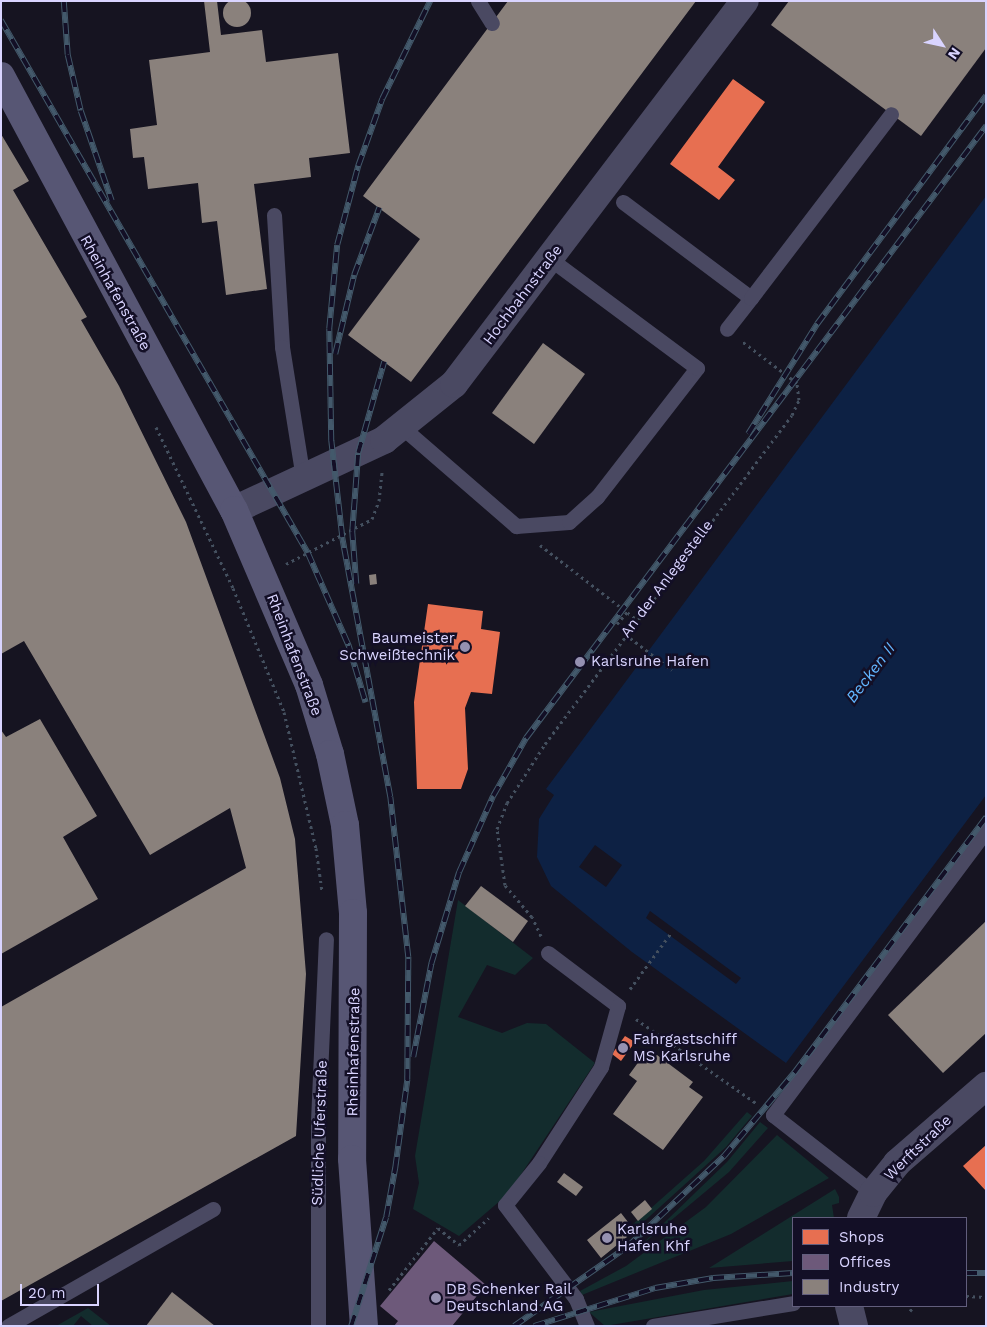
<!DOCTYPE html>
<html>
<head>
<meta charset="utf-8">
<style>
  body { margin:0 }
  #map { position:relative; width:987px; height:1327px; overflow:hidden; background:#161421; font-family:"Work Sans",sans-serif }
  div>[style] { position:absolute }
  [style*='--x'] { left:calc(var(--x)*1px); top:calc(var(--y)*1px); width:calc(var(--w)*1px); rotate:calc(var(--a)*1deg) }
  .green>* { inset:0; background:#132c2d }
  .water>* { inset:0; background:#0d2144 }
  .pier>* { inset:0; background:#161421 }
  .shops>* { inset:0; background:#e76f51 }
  .offices>* { inset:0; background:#6d597a }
  .industry>* { inset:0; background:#8a817c }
  .round { border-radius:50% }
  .path>* { height:3px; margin-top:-1.5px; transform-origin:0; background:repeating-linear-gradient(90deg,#44505f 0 2.5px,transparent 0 6.5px) }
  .lane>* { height:15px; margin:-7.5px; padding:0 7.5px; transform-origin:7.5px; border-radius:7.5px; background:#4a4962 }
  .street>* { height:28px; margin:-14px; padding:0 14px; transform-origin:14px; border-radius:14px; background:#4a4962 }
  .secondary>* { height:28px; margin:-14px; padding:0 14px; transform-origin:14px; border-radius:14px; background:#575674 }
  .rail>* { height:5.5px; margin-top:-2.75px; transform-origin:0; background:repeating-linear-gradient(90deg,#130f26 0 11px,#43596b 0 22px); box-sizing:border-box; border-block:1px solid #43596b }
  .dots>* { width:14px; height:14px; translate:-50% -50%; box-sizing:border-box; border:2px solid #130f26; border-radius:50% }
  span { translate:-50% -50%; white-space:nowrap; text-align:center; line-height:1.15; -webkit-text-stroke:5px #130f26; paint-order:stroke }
  .street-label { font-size:15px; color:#d9d4ff }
  .poi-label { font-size:15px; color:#d9d4ff }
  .right { translate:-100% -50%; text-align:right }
  .left { translate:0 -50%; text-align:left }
  .water-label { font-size:16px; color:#62b6ff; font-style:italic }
  .frame { position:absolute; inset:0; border:2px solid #d9d4ff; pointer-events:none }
  .legend { position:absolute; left:792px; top:1217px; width:175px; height:90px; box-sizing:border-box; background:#130f26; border:1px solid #625e7d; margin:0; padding:6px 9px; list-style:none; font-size:15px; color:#d9d4ff }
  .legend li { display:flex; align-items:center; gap:10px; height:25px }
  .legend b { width:25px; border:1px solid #625e7d }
  .north { position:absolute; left:917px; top:20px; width:50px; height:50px; -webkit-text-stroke:4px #130f26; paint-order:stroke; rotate:125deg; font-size:14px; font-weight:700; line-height:20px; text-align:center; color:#d9d4ff }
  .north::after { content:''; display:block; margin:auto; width:18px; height:22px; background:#d9d4ff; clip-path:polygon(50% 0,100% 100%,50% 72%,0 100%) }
  .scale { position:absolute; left:20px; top:1284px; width:79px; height:22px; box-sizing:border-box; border:2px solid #d9d4ff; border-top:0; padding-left:6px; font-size:15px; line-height:18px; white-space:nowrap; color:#d9d4ff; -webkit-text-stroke:4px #130f26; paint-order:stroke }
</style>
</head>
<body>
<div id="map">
  <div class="green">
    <i style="clip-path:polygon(458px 900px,533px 958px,515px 975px,487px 965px,458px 1017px,502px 1033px,527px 1023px,546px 1024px,595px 1063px,508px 1194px,459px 1236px,413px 1209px,419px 1183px,415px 1156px)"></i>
    <i style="clip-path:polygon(747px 1112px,752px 1116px,726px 1147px,627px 1237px,624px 1232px,704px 1161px)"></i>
    <i style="clip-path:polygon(760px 1122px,768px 1128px,729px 1172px,638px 1248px,727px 1162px)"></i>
    <i style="clip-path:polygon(777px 1135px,829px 1178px,731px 1234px,582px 1295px,580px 1291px,626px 1266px,706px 1207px)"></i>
    <i style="clip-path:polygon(835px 1189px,839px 1197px,839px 1203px,832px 1205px,834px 1218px,793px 1218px,793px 1261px,709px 1268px)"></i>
    <i style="clip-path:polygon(793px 1281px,793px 1294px,605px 1326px,589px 1312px,704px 1290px)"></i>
    <i style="clip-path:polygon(88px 1308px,111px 1326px,93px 1326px,81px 1316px,73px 1326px,56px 1326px)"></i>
  </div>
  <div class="water">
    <i style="clip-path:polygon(986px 196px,986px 795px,786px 1063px,632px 952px,551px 886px,537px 857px,539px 819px,554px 795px,546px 789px)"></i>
  </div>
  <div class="pier">
    <i style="clip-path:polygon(595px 845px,622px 865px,606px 887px,579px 867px)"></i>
    <i style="clip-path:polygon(650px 911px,741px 978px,736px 984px,646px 918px)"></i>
  </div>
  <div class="shops">
    <i style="clip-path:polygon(733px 79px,765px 102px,718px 167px,735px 180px,719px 200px,670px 164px)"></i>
    <i style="clip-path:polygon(428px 604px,483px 611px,481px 629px,500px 632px,492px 694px,471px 692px,465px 708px,468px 769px,461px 789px,417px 789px,414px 702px)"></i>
    <i style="clip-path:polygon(625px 1036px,635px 1042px,621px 1061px,612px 1054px)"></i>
    <i style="clip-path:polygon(986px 1145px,986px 1191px,963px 1166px)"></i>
  </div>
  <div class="offices">
    <i style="clip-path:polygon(434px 1241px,486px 1285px,452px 1326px,394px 1326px,398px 1321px,380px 1306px)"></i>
  </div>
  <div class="industry">
    <i class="round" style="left:223px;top:-1px;width:28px;height:28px"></i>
    <i style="clip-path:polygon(204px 1px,217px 1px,221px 35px,262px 30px,266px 62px,338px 53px,350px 153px,309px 158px,311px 177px,254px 184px,267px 289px,226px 295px,217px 221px,202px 223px,198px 183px,148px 189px,144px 157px,133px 158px,130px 129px,157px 125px,149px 60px,210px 52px)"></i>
    <i style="clip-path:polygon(508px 1px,696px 1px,411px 382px,348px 335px,420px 239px,363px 196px)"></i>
    <i style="clip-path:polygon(789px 1px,986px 1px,986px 48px,921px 136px,771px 25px)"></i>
    <i style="clip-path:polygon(1px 134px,29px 181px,13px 190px,87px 317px,81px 320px,119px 386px,186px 522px,280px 778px,295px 839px,306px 974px,296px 1136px,1px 1301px,1px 1007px,246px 868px,230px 808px,150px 855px,24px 641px,1px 654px)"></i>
    <i style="clip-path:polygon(543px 343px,585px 374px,534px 444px,492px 413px)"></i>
    <i style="clip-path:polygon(376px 574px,377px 584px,370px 585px,369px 575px)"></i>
    <i style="clip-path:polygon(40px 719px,97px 816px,63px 837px,98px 899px,1px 954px,1px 730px,6px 737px)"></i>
    <i style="clip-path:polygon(481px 886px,528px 921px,513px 942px,465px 906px)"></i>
    <i style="clip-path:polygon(986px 921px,986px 1033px,943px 1073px,888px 1015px)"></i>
    <i style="clip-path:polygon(645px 1053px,653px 1059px,657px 1055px,693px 1082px,689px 1087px,703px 1097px,663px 1150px,613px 1114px,637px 1081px,629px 1075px)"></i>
    <i style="clip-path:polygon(564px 1173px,583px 1187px,576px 1196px,557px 1182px)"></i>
    <i style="clip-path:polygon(645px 1200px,652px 1209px,638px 1221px,631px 1212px)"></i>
    <i style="clip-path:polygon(621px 1213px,628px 1222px,620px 1228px,627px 1237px,601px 1258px,587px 1240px)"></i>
    <i style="clip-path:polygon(172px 1292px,215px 1326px,146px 1326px)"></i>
  </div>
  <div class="path">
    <i style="--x:156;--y:427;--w:178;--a:64.4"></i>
    <i style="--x:233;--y:588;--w:134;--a:67.6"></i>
    <i style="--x:284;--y:712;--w:140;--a:76.8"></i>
    <i style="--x:316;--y:848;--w:43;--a:82.1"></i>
    <i style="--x:540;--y:545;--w:121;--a:37.6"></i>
    <i style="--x:286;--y:564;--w:97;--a:-27.6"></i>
    <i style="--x:372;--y:519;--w:19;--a:-69"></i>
    <i style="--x:379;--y:501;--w:31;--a:-84"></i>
    <i style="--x:617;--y:624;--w:16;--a:-50"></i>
    <i style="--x:625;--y:634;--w:59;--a:37.5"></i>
    <i style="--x:541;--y:936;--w:21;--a:-115"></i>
    <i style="--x:532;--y:917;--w:42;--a:-130.2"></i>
    <i style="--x:505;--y:885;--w:57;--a:-98.1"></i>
    <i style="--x:497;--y:829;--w:28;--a:-69"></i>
    <i style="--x:507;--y:803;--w:70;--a:-57.2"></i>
    <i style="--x:545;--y:744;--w:411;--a:-53.1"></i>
    <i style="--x:792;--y:415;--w:17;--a:-65"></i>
    <i style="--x:799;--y:400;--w:17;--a:-97"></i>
    <i style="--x:797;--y:383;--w:68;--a:-142.8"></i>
    <i style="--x:630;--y:989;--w:69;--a:-53.8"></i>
    <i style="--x:636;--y:1019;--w:146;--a:35"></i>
    <i style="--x:389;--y:1290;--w:79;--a:-51.7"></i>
    <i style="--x:438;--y:1228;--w:27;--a:39"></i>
    <i style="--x:459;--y:1245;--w:40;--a:-42"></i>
    <i style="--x:966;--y:1296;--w:20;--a:3"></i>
    <i style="--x:910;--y:1311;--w:6;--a:-51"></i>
  </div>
  <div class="lane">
    <i style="--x:478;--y:1;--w:26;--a:58"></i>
    <i style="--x:623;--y:202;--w:160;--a:36.9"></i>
    <i style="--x:751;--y:298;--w:39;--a:128"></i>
    <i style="--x:274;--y:215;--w:132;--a:86.5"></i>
    <i style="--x:282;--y:347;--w:133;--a:80.9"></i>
    <i style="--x:751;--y:298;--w:231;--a:-52.7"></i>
    <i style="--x:403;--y:428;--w:150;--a:40.9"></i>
    <i style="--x:516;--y:526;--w:53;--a:-4.3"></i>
    <i style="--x:569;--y:522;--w:38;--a:-42"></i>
    <i style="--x:597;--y:497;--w:163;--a:-52.2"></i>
    <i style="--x:697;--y:368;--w:183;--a:-143.4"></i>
    <i style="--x:548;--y:953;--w:88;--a:37.1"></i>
    <i style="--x:618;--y:1006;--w:63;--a:105.6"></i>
    <i style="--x:601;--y:1067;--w:114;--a:122.9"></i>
    <i style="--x:539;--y:1163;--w:54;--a:129"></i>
    <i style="--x:505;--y:1205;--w:118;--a:52.9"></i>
    <i style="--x:576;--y:1299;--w:29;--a:68"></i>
    <i style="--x:873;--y:1193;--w:127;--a:-142"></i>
    <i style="--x:773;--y:1115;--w:356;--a:-53.2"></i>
    <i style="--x:8;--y:1326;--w:236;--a:-29.7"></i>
    <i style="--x:318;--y:1326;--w:205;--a:-90"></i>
    <i style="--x:318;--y:1121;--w:182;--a:-87.5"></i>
    <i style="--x:653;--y:1326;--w:142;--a:-9.3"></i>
  </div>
  <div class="street">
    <i style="--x:234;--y:510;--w:166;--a:-25"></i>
    <i style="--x:384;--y:440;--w:90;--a:-38.7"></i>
    <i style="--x:454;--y:384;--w:481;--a:-52.8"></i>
    <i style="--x:861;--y:1218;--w:28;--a:-64"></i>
    <i style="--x:873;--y:1193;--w:38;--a:-51"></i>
    <i style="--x:897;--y:1163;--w:118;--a:-40.9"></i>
    <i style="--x:849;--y:1306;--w:21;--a:76"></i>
  </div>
  <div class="secondary">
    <i style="--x:1;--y:76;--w:493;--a:61.8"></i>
    <i style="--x:234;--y:510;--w:190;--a:66.8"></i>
    <i style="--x:309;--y:685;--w:72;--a:73.1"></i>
    <i style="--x:330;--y:754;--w:73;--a:78.1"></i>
    <i style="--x:345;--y:825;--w:88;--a:84.8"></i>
    <i style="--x:353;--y:913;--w:246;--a:90.2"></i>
    <i style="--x:352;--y:1159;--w:167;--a:85.9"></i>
  </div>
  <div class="rail">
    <i style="--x:64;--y:1;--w:54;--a:85.8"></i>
    <i style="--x:68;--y:55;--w:57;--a:76.9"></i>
    <i style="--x:81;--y:111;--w:95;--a:71"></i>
    <i style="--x:1;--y:20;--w:615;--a:60.06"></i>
    <i style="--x:308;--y:553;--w:102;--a:66.2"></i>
    <i style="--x:349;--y:646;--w:59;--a:73.4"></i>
    <i style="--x:335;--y:354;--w:81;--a:-76.5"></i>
    <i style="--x:354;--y:275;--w:72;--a:-69.5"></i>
    <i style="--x:748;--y:434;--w:130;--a:-57.9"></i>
    <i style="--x:817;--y:324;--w:284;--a:-53.5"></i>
    <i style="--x:356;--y:584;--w:52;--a:-94.4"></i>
    <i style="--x:352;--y:532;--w:79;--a:-85.7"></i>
    <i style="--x:358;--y:453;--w:95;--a:-74.1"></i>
    <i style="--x:413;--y:1057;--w:95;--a:-79"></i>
    <i style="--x:431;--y:964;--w:96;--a:-73.1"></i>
    <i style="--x:459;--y:872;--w:83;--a:-65.9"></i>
    <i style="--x:493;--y:796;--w:67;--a:-60.4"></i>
    <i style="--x:526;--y:738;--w:766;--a:-53.07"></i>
    <i style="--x:966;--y:1273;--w:20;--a:0"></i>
    <i style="--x:351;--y:1326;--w:114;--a:-72.2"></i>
    <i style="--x:386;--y:1217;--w:50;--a:-79.6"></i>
    <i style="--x:395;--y:1168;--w:89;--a:-82.2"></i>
    <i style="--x:407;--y:1080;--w:123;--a:-89.5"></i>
    <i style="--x:408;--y:957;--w:161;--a:-96.4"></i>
    <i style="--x:390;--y:797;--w:264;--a:-100.5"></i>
    <i style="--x:342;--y:537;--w:97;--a:-96.5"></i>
    <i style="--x:331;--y:441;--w:112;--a:-91"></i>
    <i style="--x:329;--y:329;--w:84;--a:-84.6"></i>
    <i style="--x:337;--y:245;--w:82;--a:-75.1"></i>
    <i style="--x:358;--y:166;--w:71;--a:-70.3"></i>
    <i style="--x:382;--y:99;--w:109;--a:-63.9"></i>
    <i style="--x:514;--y:1326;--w:138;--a:-35"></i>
    <i style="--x:627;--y:1247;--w:133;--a:-43.2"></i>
    <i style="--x:724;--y:1156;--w:109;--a:-49.9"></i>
    <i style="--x:794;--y:1073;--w:320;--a:-53.1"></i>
    <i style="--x:534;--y:1326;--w:127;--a:-17.4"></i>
    <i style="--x:655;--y:1288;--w:59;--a:-9.8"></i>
    <i style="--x:713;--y:1278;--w:80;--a:-3.6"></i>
  </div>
  <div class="dots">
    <i style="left:465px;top:647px;background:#9591b1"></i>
    <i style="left:580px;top:662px;background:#9591b1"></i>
    <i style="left:623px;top:1048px;background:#9591b1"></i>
    <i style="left:607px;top:1238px;background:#9591b1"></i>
    <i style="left:436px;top:1298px;background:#9591b1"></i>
  </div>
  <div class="street-label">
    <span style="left:115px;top:293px;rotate:61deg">Rheinhafenstraße</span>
    <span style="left:523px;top:295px;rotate:-53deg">Hochbahnstraße</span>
    <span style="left:667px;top:579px;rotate:-53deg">An der Anlegestelle</span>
    <span style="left:294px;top:655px;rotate:69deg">Rheinhafenstraße</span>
    <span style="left:354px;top:1052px;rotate:-89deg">Rheinhafenstraße</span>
    <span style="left:320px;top:1133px;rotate:-88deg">Südliche Uferstraße</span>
    <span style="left:918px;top:1148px;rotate:-44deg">Werftstraße</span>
  </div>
  <div class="poi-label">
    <span class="right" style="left:455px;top:647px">Baumeister<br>Schweißtechnik</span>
    <span class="left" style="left:591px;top:662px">Karlsruhe Hafen</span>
    <span class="left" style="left:633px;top:1048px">Fahrgastschiff<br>MS Karlsruhe</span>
    <span class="left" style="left:617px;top:1238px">Karlsruhe<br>Hafen Khf</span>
    <span class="left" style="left:446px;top:1298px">DB Schenker Rail<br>Deutschland AG</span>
  </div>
  <div class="water-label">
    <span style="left:871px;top:673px;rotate:-53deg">Becken II</span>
  </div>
  <div class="frame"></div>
  <ul class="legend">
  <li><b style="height:14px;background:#e76f51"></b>Shops</li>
  <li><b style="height:14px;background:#6d597a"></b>Offices</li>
  <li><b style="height:14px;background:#8a817c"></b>Industry</li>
  </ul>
  <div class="north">N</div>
  <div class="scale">20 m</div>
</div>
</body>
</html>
